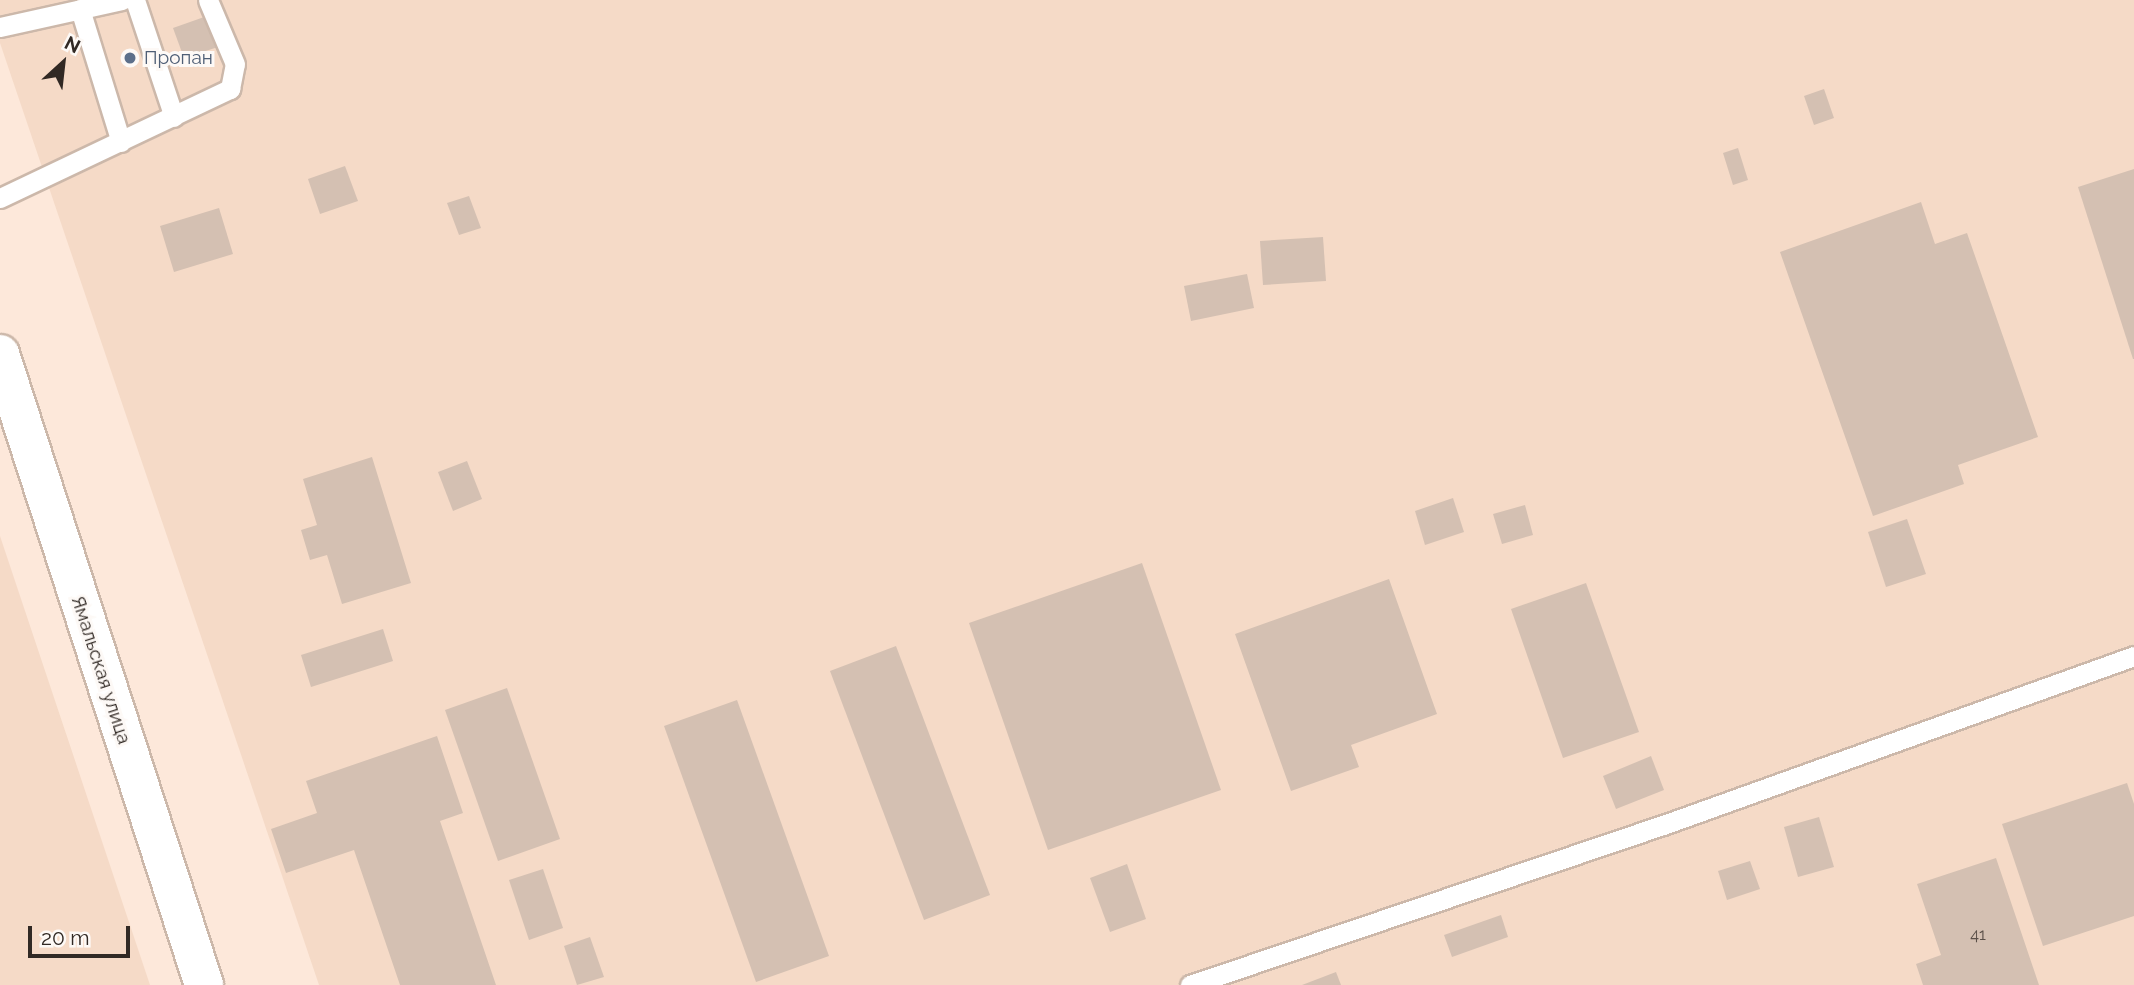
<!DOCTYPE html>
<html>
<head>
<meta charset="utf-8">
<style>
  body { margin:0 }
  #map { position:relative; width:2134px; height:985px; overflow:hidden; background:#fde8da; font-family:Raleway,sans-serif }
  div>[style] { position:absolute }
  [style*='--x'] { left:calc(var(--x)*1px); top:calc(var(--y)*1px); width:calc(var(--w)*1px); rotate:calc(var(--a)*1deg) }
  .built>* { inset:0; background:#f5dac7 }
  .building>* { inset:0; background:#d4c0b2 }
  .roads { filter:drop-shadow(2px 0 #ccb8aa) drop-shadow(-2px 0 #ccb8aa) drop-shadow(0 2px #ccb8aa) drop-shadow(0 -2px #ccb8aa) }
  .service>* { height:19px; margin:-9.5px; padding:0 9.5px; transform-origin:9.5px; border-radius:9.5px; background:#fff }
  .tertiary>* { height:38px; margin:-19px; padding:0 19px; transform-origin:19px; border-radius:19px; background:#fff }
  .dots>* { width:19px; height:19px; translate:-50% -50%; box-sizing:border-box; border:4px solid #fdf9f6; border-radius:50% }
  span { translate:-50% -50%; white-space:nowrap; text-align:center; line-height:1.15; -webkit-text-stroke:6px #fdf9f6; paint-order:stroke }
  .number-label { font-size:16px; color:#5a4f48 }
  .number-label span { -webkit-text-stroke-width:0 }
  .service-label { font-size:19px; color:#4e5e75 }
  .left { translate:0 -50%; text-align:left }
  .street-label { font-size:19px; color:#312924 }
  .north { position:absolute; left:28px; top:28px; width:70px; height:70px; -webkit-text-stroke:5px #fdf9f6; paint-order:stroke; rotate:27deg; font-size:19px; font-weight:700; line-height:28px; text-align:center; color:#312924 }
  .north::after { content:''; display:block; margin:auto; width:24px; height:32px; background:#312924; clip-path:polygon(50% 0,100% 100%,50% 72%,0 100%) }
  .scale { position:absolute; left:28px; top:926px; width:102px; height:32px; box-sizing:border-box; border:4px solid #312924; border-top:0; padding-left:9px; font-size:21px; line-height:24px; white-space:nowrap; color:#312924; -webkit-text-stroke:5px #fdf9f6; paint-order:stroke }
</style>
</head>
<body>
<div id="map">
  <div class="built">
    <i style="clip-path:polygon(0 0,2134px 0,2134px 985px,319px 985px,0 43px)"></i>
    <i style="clip-path:polygon(0 536px,150px 985px,0 985px)"></i>
  </div>
  <div class="building">
    <i style="clip-path:polygon(207px 16px,218px 47px,184px 58px,173px 28px)"></i>
    <i style="clip-path:polygon(1824px 89px,1834px 118px,1814px 125px,1804px 96px)"></i>
    <i style="clip-path:polygon(1738px 148px,1748px 180px,1733px 185px,1723px 153px)"></i>
    <i style="clip-path:polygon(345px 166px,358px 201px,320px 214px,308px 179px)"></i>
    <i style="clip-path:polygon(2134px 169px,2134px 359px,2133px 359px,2078px 187px)"></i>
    <i style="clip-path:polygon(469px 196px,481px 228px,459px 235px,447px 203px)"></i>
    <i style="clip-path:polygon(1921px 202px,1935px 244px,1967px 233px,2038px 437px,1958px 465px,1964px 484px,1873px 516px,1780px 252px)"></i>
    <i style="clip-path:polygon(219px 208px,233px 254px,174px 272px,160px 226px)"></i>
    <i style="clip-path:polygon(1323px 237px,1326px 281px,1263px 285px,1260px 241px)"></i>
    <i style="clip-path:polygon(1247px 274px,1254px 308px,1191px 321px,1184px 286px)"></i>
    <i style="clip-path:polygon(372px 457px,411px 583px,342px 604px,327px 555px,310px 560px,301px 530px,317px 525px,303px 479px)"></i>
    <i style="clip-path:polygon(467px 461px,482px 499px,453px 511px,438px 472px)"></i>
    <i style="clip-path:polygon(1453px 498px,1464px 532px,1425px 545px,1415px 511px)"></i>
    <i style="clip-path:polygon(1525px 505px,1533px 535px,1502px 544px,1493px 514px)"></i>
    <i style="clip-path:polygon(1907px 519px,1926px 574px,1886px 587px,1868px 532px)"></i>
    <i style="clip-path:polygon(1142px 563px,1221px 790px,1048px 850px,969px 623px)"></i>
    <i style="clip-path:polygon(1389px 579px,1437px 714px,1351px 745px,1359px 767px,1291px 791px,1235px 634px)"></i>
    <i style="clip-path:polygon(1586px 583px,1639px 732px,1563px 758px,1511px 609px)"></i>
    <i style="clip-path:polygon(383px 629px,393px 661px,311px 687px,301px 655px)"></i>
    <i style="clip-path:polygon(896px 646px,990px 895px,924px 920px,830px 671px)"></i>
    <i style="clip-path:polygon(507px 688px,560px 839px,498px 861px,445px 710px)"></i>
    <i style="clip-path:polygon(737px 700px,829px 956px,756px 982px,664px 726px)"></i>
    <i style="clip-path:polygon(437px 736px,463px 813px,440px 821px,496px 985px,400px 985px,354px 850px,286px 873px,271px 829px,317px 813px,306px 781px)"></i>
    <i style="clip-path:polygon(1651px 756px,1664px 790px,1616px 809px,1603px 776px)"></i>
    <i style="clip-path:polygon(2127px 783px,2134px 804px,2134px 916px,2043px 946px,2002px 824px)"></i>
    <i style="clip-path:polygon(1819px 817px,1834px 867px,1798px 877px,1784px 827px)"></i>
    <i style="clip-path:polygon(1996px 858px,2039px 985px,1923px 985px,1916px 964px,1941px 955px,1917px 884px)"></i>
    <i style="clip-path:polygon(1750px 861px,1760px 889px,1727px 900px,1718px 871px)"></i>
    <i style="clip-path:polygon(1127px 864px,1146px 919px,1110px 932px,1090px 878px)"></i>
    <i style="clip-path:polygon(543px 869px,563px 928px,529px 940px,509px 880px)"></i>
    <i style="clip-path:polygon(1501px 915px,1508px 937px,1452px 957px,1444px 935px)"></i>
    <i style="clip-path:polygon(590px 937px,604px 977px,577px 985px,564px 946px)"></i>
    <i style="clip-path:polygon(1336px 972px,1341px 985px,1302px 985px)"></i>
  </div>
  <div class="roads">
    <div class="service">
      <i style="--x:135;--y:0;--w:123;--a:71.6"></i>
      <i style="--x:80;--y:9;--w:139;--a:72.9"></i>
      <i style="--x:0;--y:27;--w:125;--a:-12.5"></i>
      <i style="--x:0;--y:198;--w:255;--a:-25.4"></i>
      <i style="--x:230;--y:89;--w:25;--a:-79"></i>
      <i style="--x:235;--y:64;--w:69;--a:-112.9"></i>
      <i style="--x:1190;--y:985;--w:499;--a:-18.7"></i>
      <i style="--x:1663;--y:825;--w:500;--a:-19.74"></i>
    </div>
    <div class="tertiary">
      <i style="--x:0;--y:354;--w:663;--a:72.08"></i>
    </div>
  </div>
  <div class="dots">
    <i style="left:130px;top:58px;background:#5c6f8a"></i>
  </div>
  <div class="number-label">
    <span style="left:1978px;top:935px">41</span>
  </div>
  <div class="service-label">
    <span class="left" style="left:144px;top:58px">Пропан</span>
  </div>
  <div class="street-label">
    <span style="left:101px;top:670px;rotate:72deg">Ямальская улица</span>
  </div>
  <div class="north">N</div>
  <div class="scale">20 m</div>
</div>
</body>
</html>
